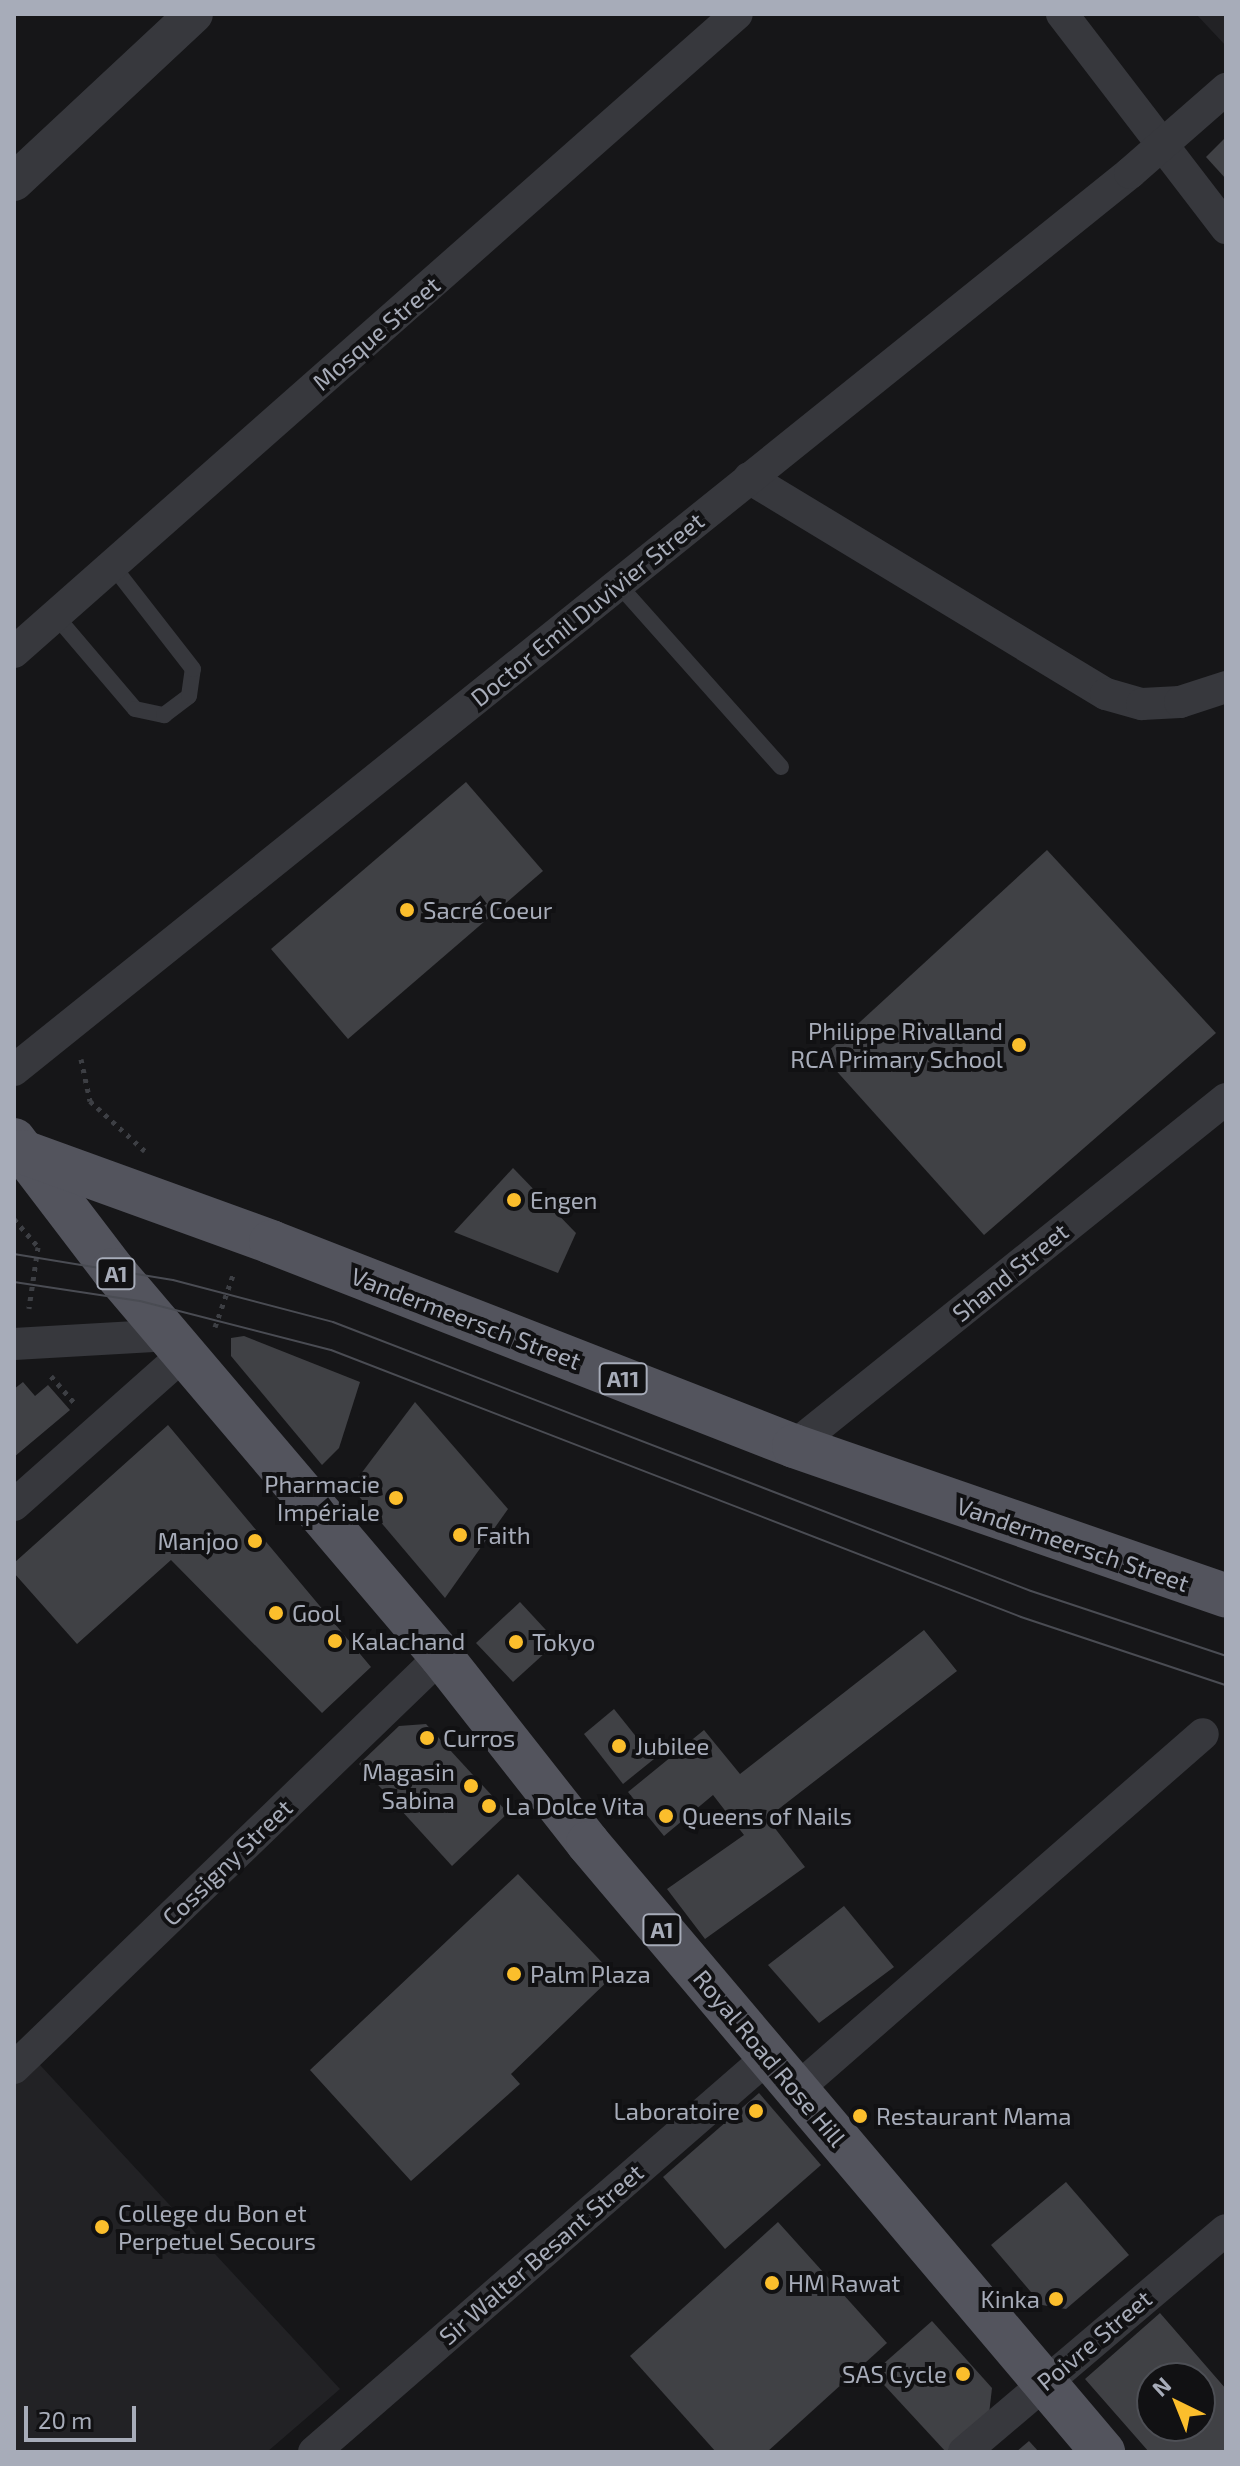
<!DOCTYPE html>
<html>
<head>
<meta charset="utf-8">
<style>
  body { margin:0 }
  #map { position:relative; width:1240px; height:2466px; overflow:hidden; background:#161618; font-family:"Exo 2",sans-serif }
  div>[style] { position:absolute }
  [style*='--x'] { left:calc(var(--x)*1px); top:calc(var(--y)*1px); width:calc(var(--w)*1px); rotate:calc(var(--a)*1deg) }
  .built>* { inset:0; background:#222225 }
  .building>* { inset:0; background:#404145 }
  .path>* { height:5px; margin-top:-2.5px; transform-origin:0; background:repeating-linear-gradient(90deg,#3d3f44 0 4px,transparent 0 10px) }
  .service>* { height:16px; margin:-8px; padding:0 8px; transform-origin:8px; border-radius:8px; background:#37383d }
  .minor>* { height:32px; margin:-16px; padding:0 16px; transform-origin:16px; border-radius:16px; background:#37383d }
  .tertiary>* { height:38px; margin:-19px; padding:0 19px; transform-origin:19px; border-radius:19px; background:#37383d }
  .primary>* { height:44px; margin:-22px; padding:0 22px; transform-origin:22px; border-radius:22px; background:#53545d }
  .tram>* { height:2px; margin:-1px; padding:0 1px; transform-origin:1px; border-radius:1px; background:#4a4c53 }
  .dots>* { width:22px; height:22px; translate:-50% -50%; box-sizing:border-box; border:4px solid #111113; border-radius:50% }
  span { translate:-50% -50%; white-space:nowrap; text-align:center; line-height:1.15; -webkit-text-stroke:8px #111113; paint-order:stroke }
  .shield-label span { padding:2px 6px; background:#111113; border:2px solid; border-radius:6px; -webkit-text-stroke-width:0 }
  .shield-label { font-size:22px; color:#a7acb9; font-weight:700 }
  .street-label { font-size:24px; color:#a7acb9 }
  .poi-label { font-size:24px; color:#a7acb9 }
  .left { translate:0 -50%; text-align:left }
  .right { translate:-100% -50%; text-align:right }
  .frame { position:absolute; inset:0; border:16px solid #a7acb9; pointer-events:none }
  .north { position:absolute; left:1136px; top:2362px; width:80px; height:80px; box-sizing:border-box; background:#111113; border:2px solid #4d4f55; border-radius:50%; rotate:317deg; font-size:22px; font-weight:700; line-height:32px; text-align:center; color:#a7acb9 }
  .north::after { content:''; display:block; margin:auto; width:28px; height:36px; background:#fbbe2c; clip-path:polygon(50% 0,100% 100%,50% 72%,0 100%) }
  .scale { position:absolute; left:24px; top:2406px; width:112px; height:36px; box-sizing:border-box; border:4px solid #a7acb9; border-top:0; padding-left:10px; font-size:24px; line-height:28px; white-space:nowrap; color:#a7acb9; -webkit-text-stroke:6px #111113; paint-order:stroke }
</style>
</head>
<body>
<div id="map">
  <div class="built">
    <i style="clip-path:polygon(1196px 14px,1226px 14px,1226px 46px)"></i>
    <i style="clip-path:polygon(28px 2052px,340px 2389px,267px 2452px,14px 2452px,14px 2064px)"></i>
  </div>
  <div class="building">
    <i style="clip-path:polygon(1226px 137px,1226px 179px,1206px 157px)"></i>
    <i style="clip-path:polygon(466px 782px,543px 871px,348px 1039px,271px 949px)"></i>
    <i style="clip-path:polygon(1047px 850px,1216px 1033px,984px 1235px,823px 1056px)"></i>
    <i style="clip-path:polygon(513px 1168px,576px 1233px,558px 1273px,454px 1232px)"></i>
    <i style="clip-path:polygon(244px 1336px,360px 1382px,339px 1448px,322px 1465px,231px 1356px,231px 1338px)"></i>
    <i style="clip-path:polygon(23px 1382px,35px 1396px,48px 1385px,70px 1410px,14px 1457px,14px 1389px)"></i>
    <i style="clip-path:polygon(415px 1402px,508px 1509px,445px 1598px,351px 1487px)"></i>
    <i style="clip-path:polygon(168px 1425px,371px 1667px,322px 1713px,171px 1560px,77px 1644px,14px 1573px,14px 1563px)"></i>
    <i style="clip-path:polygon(520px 1602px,557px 1642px,513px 1682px,476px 1643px)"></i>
    <i style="clip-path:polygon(924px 1630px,957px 1671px,767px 1818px,805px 1867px,705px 1939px,667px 1889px,744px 1835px,713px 1795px,664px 1836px,628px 1792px,704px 1730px,740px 1774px)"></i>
    <i style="clip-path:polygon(614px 1709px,654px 1759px,623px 1784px,584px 1734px)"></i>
    <i style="clip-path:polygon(426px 1724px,508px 1813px,452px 1866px,359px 1764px,399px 1726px)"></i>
    <i style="clip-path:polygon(518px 1874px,614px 1975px,511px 2074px,520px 2084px,411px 2181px,310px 2070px)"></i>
    <i style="clip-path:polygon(844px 1906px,894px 1967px,819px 2023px,768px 1965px)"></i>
    <i style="clip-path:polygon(759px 2093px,821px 2165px,725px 2249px,663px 2177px)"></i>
    <i style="clip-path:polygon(1066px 2182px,1129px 2255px,1066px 2309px,1042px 2305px,991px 2245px)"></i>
    <i style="clip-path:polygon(778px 2222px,887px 2343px,767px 2452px,716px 2452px,630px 2356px)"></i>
    <i style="clip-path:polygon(evenodd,1160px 2313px,1226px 2389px,1226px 2452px,1149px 2452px,1085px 2379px,1160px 2313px,1152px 2378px,1200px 2378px,1200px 2426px,1152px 2426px,1152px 2378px)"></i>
    <i style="clip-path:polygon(932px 2321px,992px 2388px,989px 2414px,946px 2452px,873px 2373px)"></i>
    <i style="clip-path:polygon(1029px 2441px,1039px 2452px,1016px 2452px)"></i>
  </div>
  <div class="path">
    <i style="--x:81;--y:1059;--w:43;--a:77.9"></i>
    <i style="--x:90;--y:1101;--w:74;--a:42.3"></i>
    <i style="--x:14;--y:1219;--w:37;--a:49"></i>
    <i style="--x:38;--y:1247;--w:62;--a:98.4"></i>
    <i style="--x:215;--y:1327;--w:58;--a:-70.9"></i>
    <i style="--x:51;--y:1376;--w:38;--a:49"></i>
  </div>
  <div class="service">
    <i style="--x:618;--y:584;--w:245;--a:48.3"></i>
    <i style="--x:55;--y:615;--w:123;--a:49.6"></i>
    <i style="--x:135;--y:709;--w:30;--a:12"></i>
    <i style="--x:164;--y:715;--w:31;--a:-37"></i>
    <i style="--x:189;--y:696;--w:27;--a:-82"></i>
    <i style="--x:193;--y:669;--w:132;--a:-127.9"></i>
  </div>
  <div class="minor">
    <i style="--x:1062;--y:14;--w:270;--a:52.5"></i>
    <i style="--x:749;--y:478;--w:417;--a:31.2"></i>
    <i style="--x:1106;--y:694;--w:37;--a:16"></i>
    <i style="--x:1142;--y:704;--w:38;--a:-3"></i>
    <i style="--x:1180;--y:702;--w:48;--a:-18.1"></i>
    <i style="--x:14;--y:652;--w:964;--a:-41.43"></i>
    <i style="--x:14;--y:1070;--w:1432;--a:-38.79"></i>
    <i style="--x:1130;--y:173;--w:128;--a:-41.2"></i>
    <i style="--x:14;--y:1344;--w:157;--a:-3.3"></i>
    <i style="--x:794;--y:1446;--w:554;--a:-38.77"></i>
    <i style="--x:14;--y:1505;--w:229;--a:-41.6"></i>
    <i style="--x:14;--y:2068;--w:593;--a:-43.98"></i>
    <i style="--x:797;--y:2089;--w:539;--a:-41.17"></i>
    <i style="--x:314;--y:2452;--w:602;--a:-41.02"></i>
    <i style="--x:964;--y:2452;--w:343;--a:-40.3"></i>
  </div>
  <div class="tertiary">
    <i style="--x:14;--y:182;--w:246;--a:-43"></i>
  </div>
  <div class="primary">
    <i style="--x:14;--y:1140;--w:163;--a:52.7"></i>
    <i style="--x:113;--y:1270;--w:507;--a:49.64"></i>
    <i style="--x:441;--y:1656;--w:238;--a:51.8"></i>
    <i style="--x:588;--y:1843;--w:798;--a:49.78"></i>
    <i style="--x:23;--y:1152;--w:264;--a:19.9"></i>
    <i style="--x:271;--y:1242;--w:561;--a:21.31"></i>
    <i style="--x:794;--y:1446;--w:457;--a:19.1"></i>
  </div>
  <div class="tram">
    <i style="--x:14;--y:1254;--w:161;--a:9.3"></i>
    <i style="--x:173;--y:1280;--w:165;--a:14.7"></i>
    <i style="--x:333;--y:1322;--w:748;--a:21.08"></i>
    <i style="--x:1031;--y:1591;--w:206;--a:18.4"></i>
    <i style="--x:14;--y:1282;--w:127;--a:8.6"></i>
    <i style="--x:140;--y:1301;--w:197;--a:14.4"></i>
    <i style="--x:331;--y:1350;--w:740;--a:21.15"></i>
    <i style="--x:1021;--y:1617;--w:216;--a:18.4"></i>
  </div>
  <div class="dots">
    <i style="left:407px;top:910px;background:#fbbe2c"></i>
    <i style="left:1019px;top:1045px;background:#fbbe2c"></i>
    <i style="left:514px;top:1200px;background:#fbbe2c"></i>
    <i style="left:396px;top:1498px;background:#fbbe2c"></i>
    <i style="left:460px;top:1535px;background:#fbbe2c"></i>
    <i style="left:255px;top:1541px;background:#fbbe2c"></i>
    <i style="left:276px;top:1613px;background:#fbbe2c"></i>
    <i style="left:335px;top:1641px;background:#fbbe2c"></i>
    <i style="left:516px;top:1642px;background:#fbbe2c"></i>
    <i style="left:427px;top:1738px;background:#fbbe2c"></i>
    <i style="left:619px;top:1746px;background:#fbbe2c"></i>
    <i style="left:471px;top:1786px;background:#fbbe2c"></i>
    <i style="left:489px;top:1806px;background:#fbbe2c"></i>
    <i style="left:666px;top:1816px;background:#fbbe2c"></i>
    <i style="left:514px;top:1974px;background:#fbbe2c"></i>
    <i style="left:756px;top:2111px;background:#fbbe2c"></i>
    <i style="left:860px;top:2116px;background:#fbbe2c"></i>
    <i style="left:102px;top:2227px;background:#fbbe2c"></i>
    <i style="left:772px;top:2283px;background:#fbbe2c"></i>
    <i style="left:1056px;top:2299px;background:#fbbe2c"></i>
    <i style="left:963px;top:2374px;background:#fbbe2c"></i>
  </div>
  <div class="shield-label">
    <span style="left:116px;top:1274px">A1</span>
    <span style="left:623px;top:1379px">A11</span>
    <span style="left:662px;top:1930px">A1</span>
  </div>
  <div class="street-label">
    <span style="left:376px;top:333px;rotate:-41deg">Mosque Street</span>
    <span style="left:587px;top:609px;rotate:-39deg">Doctor Emil Duvivier Street</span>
    <span style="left:1010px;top:1272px;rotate:-39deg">Shand Street</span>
    <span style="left:466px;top:1318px;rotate:21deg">Vandermeersch Street</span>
    <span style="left:1073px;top:1544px;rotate:19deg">Vandermeersch Street</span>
    <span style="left:227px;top:1862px;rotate:-44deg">Cossigny Street</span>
    <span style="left:770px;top:2058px;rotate:50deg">Royal Road Rose Hill</span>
    <span style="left:541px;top:2254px;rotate:-41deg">Sir Walter Besant Street</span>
    <span style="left:1094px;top:2340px;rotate:-40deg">Poivre Street</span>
  </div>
  <div class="poi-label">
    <span class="left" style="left:423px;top:910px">Sacré Coeur</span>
    <span class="right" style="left:1003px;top:1045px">Philippe Rivalland<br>RCA Primary School</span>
    <span class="left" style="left:530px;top:1200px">Engen</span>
    <span class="right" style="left:380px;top:1498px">Pharmacie<br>Impériale</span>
    <span class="left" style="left:476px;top:1535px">Faith</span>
    <span class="right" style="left:239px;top:1541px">Manjoo</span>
    <span class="left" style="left:292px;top:1613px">Gool</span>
    <span class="left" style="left:351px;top:1641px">Kalachand</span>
    <span class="left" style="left:532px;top:1642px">Tokyo</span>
    <span class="left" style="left:443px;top:1738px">Curros</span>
    <span class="left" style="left:635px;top:1746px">Jubilee</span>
    <span class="right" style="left:455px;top:1786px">Magasin<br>Sabina</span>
    <span class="left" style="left:505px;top:1806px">La Dolce Vita</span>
    <span class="left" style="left:682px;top:1816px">Queens of Nails</span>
    <span class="left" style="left:530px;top:1974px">Palm Plaza</span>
    <span class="right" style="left:740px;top:2111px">Laboratoire</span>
    <span class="left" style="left:876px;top:2116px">Restaurant Mama</span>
    <span class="left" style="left:118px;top:2227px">College du Bon et<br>Perpetuel Secours</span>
    <span class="left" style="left:788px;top:2283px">HM Rawat</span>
    <span class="right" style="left:1040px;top:2299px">Kinka</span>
    <span class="right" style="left:947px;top:2374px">SAS Cycle</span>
  </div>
  <div class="frame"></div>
  <div class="north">N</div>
  <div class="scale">20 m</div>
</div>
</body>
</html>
